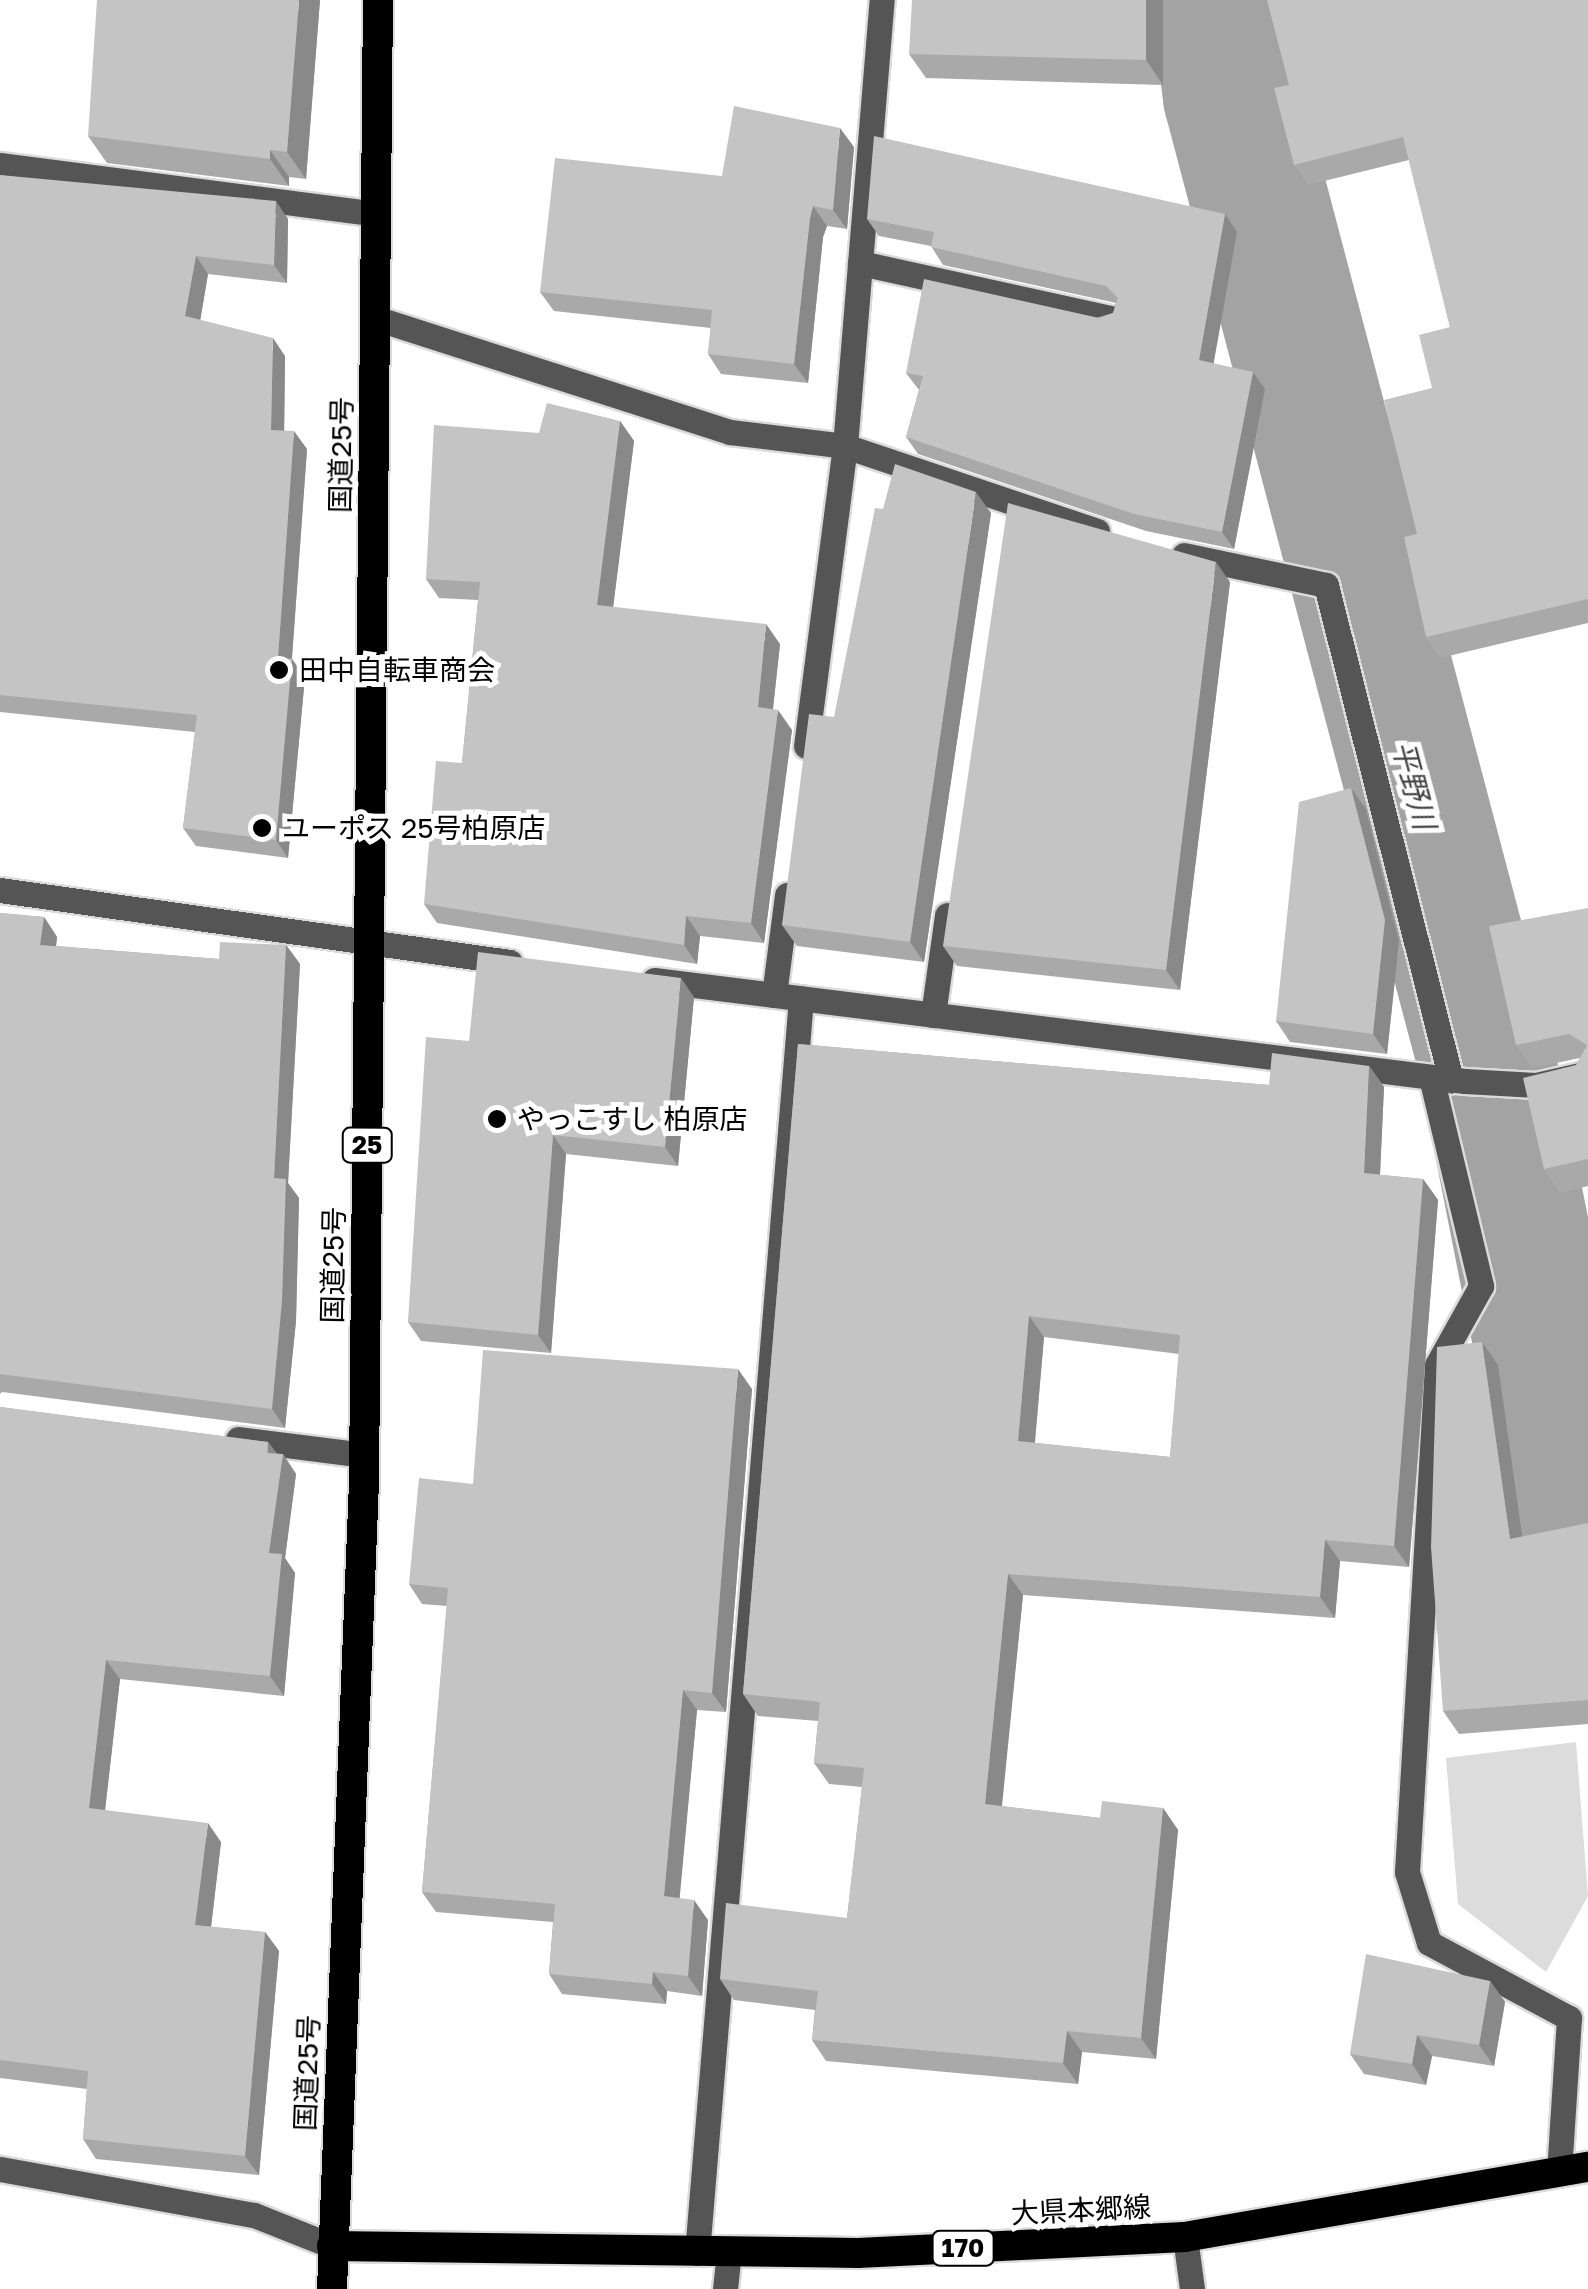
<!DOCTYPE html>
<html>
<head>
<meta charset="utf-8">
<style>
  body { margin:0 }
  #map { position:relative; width:1588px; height:2289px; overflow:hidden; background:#fff; font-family:"Golos Text","Noto Sans JP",sans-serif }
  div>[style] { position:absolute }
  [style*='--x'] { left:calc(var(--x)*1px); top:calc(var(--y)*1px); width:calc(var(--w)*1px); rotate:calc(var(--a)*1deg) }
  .green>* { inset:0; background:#dcdcdc }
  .river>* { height:138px; margin:-69px; padding:0 69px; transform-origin:69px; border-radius:69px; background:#a3a3a3 }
  .roads { filter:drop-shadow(2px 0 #dbdbdb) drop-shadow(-2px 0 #dbdbdb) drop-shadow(0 2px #dbdbdb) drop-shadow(0 -2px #dbdbdb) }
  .minor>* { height:25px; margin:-12.5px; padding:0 12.5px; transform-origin:12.5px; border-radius:12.5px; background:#555 }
  .highway>* { height:30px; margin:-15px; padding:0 15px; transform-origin:15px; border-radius:15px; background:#000 }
  .wall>* { inset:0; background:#a9a9a9 }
  .shaded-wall>* { inset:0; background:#898989 }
  .building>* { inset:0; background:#c4c4c4 }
  .dots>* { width:28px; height:28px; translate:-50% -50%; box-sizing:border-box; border:5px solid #fff; border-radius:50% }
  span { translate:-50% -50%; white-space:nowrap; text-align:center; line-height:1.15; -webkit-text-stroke:10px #fff; paint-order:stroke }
  .shield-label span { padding:2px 8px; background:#fff; border:2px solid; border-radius:8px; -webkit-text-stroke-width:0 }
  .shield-label { font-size:25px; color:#000; font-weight:700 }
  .street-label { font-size:28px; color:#000 }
  .poi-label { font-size:28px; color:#000 }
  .left { translate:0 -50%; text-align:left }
  .water-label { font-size:30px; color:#444; font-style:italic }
</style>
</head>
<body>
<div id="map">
  <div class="green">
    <i style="clip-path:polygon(1576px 1742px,1588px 1896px,1546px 1972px,1458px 1904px,1446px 1758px)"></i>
  </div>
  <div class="river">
    <i style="--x:1220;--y:0;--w:97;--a:82.9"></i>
    <i style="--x:1232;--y:96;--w:999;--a:75.21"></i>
    <i style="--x:1487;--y:1062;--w:522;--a:78.84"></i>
  </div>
  <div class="roads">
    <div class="minor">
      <i style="--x:0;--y:165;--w:379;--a:7.4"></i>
      <i style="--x:860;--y:263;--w:260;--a:12.4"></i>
      <i style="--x:375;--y:318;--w:373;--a:17.8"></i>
      <i style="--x:730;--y:432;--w:116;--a:6.9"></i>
      <i style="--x:845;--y:446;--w:266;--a:18.6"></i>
      <i style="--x:1184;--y:555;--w:145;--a:11.9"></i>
      <i style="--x:1326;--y:585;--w:511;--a:75.83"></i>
      <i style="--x:806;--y:746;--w:303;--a:-82.6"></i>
      <i style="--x:845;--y:446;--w:448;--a:-85.3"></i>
      <i style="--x:0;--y:890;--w:515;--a:8.04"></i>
      <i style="--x:654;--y:980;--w:817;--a:7.1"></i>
      <i style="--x:1465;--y:1081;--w:71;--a:3.2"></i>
      <i style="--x:1536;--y:1085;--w:53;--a:-13"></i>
      <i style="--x:774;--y:995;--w:101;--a:-82.6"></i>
      <i style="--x:933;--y:1015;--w:101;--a:-82"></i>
      <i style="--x:1431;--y:1077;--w:215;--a:76.5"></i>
      <i style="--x:1481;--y:1286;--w:90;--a:119.1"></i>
      <i style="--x:1437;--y:1365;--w:508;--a:93.39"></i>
      <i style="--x:1407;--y:1872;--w:74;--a:72.8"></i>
      <i style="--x:1429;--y:1943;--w:159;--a:28.2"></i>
      <i style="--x:1569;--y:2018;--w:154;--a:93.7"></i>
      <i style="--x:238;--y:1439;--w:127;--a:7.2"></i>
      <i style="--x:0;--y:2169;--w:258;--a:10.3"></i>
      <i style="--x:254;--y:2215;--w:84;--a:21.7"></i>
      <i style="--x:1185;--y:2237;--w:52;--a:82.3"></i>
      <i style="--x:697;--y:2253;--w:1259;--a:-85.26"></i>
      <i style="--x:725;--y:2289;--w:36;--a:-84"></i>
    </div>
    <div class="highway">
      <i style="--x:332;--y:2246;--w:526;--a:0.76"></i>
      <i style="--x:858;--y:2253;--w:327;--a:-2.8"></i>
      <i style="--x:1185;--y:2237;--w:409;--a:-9.9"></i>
      <i style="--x:332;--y:2289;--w:809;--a:-87.73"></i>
      <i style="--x:364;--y:1481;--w:1481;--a:-89.46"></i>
    </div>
  </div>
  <div class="wall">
    <i style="clip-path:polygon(320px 0,306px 179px,289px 177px,289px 186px,107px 163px,88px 136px)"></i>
    <i style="clip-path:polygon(1163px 0,1163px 85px,926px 78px,909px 54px)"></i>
    <i style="clip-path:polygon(1588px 0,1588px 623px,1440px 658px,1426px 637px,1417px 534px,1432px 388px,1450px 327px,1409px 160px,1308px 185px,1294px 165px)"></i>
    <i style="clip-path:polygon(854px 147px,847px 229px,827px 226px,823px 237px,808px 383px,721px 374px,708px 354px,711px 328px,554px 311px,540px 292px,722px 176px)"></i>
    <i style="clip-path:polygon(0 175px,288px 219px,287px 283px,208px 274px,200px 320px,285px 356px,284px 430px,307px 449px,292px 659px,305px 677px,288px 858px,196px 846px,183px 828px,195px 732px,0 712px)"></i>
    <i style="clip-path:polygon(1225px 214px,1237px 232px,1213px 364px,1265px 389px,1234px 549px,1146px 531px,918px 454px,906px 437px,919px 390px,906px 373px,1113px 313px,1116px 303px,943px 265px,931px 246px,879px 236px,867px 219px)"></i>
    <i style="clip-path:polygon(620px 421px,634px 441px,613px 607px,780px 644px,773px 709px,792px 730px,764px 943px,700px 936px,697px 964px,437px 923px,424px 904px,462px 763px,478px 600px,439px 598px,426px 579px,539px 433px)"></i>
    <i style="clip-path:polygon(991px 513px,924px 962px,797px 946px,782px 925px,834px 717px)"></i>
    <i style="clip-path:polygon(1230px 582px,1180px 990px,957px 966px,943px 946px)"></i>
    <i style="clip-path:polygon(1351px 788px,1366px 809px,1399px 941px,1387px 1054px,1290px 1042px,1276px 1021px)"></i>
    <i style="clip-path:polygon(1588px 908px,1588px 1186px,1560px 1193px,1544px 1169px,1576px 1065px,1580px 1058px,1532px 1068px,1516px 1045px)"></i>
    <i style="clip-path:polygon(0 913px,44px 917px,57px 937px,56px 946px,219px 959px,286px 945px,300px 964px,288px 1183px,299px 1198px,296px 1321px,285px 1428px,2px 1392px,0 1394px)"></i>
    <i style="clip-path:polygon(694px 997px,678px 1166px,566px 1154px,551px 1353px,421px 1341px,408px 1322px,469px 1041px)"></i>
    <i style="clip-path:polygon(evenodd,798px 1044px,1269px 1085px,1369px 1066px,1384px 1087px,1380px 1175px,1423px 1179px,1438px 1200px,1409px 1567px,1340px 1561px,1335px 1618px,1023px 1595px,1001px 1806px,1100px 1818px,1163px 1808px,1178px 1830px,1156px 2059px,1082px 2052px,1078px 2084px,826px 2061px,812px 2040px,815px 2010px,734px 2000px,720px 1979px,847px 1918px,862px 1787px,829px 1784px,814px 1763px,818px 1721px,758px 1716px,743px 1694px,798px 1044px,1044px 1337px,1179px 1354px,1170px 1457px,1035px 1443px,1044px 1337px)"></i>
    <i style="clip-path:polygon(1482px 1342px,1498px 1365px,1523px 1536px,1588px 1523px,1588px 1724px,1459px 1734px,1443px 1711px)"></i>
    <i style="clip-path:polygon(752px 1389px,726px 1712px,697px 1710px,679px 1898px,708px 1920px,702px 1996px,667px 1991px,666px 2004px,562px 1994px,549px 1974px,553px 1922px,436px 1912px,422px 1892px,447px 1606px,422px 1604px,409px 1584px,473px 1484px)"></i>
    <i style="clip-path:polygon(0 1407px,268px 1442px,277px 1454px,283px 1454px,296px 1474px,285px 1558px,295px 1573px,284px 1696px,120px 1679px,105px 1810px,221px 1842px,211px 1927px,265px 1932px,279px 1951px,259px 2175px,96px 2159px,83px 2139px,87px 2089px,0 2078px)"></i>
    <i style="clip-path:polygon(1490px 1981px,1505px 2002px,1494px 2066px,1432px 2056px,1426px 2085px,1364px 2074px,1350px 2054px)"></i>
  </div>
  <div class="shaded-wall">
    <i style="clip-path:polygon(299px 0,320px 0,306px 179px,287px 152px)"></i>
    <i style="clip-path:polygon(1146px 0,1163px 0,1163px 85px,1146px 60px)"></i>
    <i style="clip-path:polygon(840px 128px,854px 147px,847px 229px,833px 210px)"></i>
    <i style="clip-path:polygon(270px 150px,289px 177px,289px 186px,270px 159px)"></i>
    <i style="clip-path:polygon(276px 201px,288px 219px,287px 283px,274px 265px)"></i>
    <i style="clip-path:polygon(813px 206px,827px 226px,823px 237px,808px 383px,794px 364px,810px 218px)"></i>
    <i style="clip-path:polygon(1225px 214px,1237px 232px,1211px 378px,1199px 360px)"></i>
    <i style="clip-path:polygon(196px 256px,208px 274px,198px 334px,185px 316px)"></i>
    <i style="clip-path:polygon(273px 338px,285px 356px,284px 448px,271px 430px)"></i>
    <i style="clip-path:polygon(1253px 372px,1265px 389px,1234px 549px,1222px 532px)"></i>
    <i style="clip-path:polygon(620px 421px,634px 441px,611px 624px,597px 605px)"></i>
    <i style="clip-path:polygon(294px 431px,307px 449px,291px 670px,292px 659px,305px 677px,288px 858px,276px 840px,278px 658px)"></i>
    <i style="clip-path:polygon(976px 492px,991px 513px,924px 962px,910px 942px)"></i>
    <i style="clip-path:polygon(1216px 562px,1230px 582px,1180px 990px,1166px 970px)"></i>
    <i style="clip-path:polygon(766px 624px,780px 644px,771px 726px,758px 707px)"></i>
    <i style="clip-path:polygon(778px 710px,792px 730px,764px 943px,751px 923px)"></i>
    <i style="clip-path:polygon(1351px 788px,1366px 809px,1399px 941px,1387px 1054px,1373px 1034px)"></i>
    <i style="clip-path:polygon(686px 916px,700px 936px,697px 964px,684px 945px)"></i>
    <i style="clip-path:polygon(44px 917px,57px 937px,54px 964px,40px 945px)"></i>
    <i style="clip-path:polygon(286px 945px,300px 964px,288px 1183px,299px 1198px,296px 1321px,285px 1428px,272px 1409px,274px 1178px)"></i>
    <i style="clip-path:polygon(681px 978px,694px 997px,678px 1166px,665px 1147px)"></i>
    <i style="clip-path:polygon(1369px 1066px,1384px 1087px,1379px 1195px,1364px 1173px)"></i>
    <i style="clip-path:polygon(553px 1135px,566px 1154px,551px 1353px,538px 1335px)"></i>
    <i style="clip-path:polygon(1423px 1179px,1438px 1200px,1409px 1567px,1394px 1546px)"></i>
    <i style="clip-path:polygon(1029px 1316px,1044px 1337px,1033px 1462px,1018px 1441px)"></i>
    <i style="clip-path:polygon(1482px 1342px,1498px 1365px,1526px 1562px,1510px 1539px)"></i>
    <i style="clip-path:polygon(738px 1369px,752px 1389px,726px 1712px,712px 1693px)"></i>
    <i style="clip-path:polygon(268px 1442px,282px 1461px,283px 1454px,296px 1474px,285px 1558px,295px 1573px,284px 1696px,270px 1676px)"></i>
    <i style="clip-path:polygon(1325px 1540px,1340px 1561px,1335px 1618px,1320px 1597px)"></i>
    <i style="clip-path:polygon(1008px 1574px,1023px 1595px,1000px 1826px,985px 1804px)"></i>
    <i style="clip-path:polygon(106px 1660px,120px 1679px,103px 1828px,89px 1808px)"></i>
    <i style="clip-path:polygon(683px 1690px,697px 1710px,678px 1916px,664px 1896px)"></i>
    <i style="clip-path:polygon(1163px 1808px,1178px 1830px,1156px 2059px,1141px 2038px)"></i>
    <i style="clip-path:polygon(208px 1823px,221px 1842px,209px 1944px,195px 1925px)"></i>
    <i style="clip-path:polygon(694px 1900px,708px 1920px,702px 1996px,688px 1976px)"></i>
    <i style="clip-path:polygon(265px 1932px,279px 1951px,259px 2175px,245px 2156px)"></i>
    <i style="clip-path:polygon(653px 1972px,667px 1991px,666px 2004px,652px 1984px)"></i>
    <i style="clip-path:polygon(1490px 1981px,1505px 2002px,1494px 2066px,1479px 2045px)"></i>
    <i style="clip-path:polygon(1067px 2031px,1082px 2052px,1078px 2084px,1063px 2063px)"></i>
    <i style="clip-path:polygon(1417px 2035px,1432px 2056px,1426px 2085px,1412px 2064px)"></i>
  </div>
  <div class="building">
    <i style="clip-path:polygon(97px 0,299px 0,287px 152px,270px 150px,270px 159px,88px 136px)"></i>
    <i style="clip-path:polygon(912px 0,1146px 0,1146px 60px,909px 54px)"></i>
    <i style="clip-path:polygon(1267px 0,1588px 0,1588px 599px,1426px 637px,1404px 537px,1417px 534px,1384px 400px,1432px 388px,1419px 335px,1450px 327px,1403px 137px,1294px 165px,1274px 88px,1289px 85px)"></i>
    <i style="clip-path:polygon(734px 106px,840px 128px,833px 210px,813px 206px,810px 218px,794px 364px,708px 354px,712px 310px,540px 292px,555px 158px,722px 176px)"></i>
    <i style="clip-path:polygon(874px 136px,1225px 214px,1199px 360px,1253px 372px,1222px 532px,1134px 514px,906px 437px,923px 376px,906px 373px,924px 279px,1099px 318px,1113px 313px,1118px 298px,1106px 286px,931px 247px,934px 232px,867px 219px)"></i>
    <i style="clip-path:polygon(0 175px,276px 201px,274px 265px,196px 256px,185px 316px,273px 338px,271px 430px,294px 431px,278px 658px,292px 659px,276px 840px,183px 828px,197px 715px,0 695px)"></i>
    <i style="clip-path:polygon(547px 403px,620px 421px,597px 605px,766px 624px,758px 707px,778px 710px,751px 923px,686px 916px,684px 945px,424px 904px,436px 761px,462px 763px,480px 582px,426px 579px,434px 425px,539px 433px)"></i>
    <i style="clip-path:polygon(895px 464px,976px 492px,910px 942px,782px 925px,809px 714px,834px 717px,875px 508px,883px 509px)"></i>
    <i style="clip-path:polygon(1008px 503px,1216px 562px,1166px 970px,943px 946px)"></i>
    <i style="clip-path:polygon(1351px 788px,1385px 920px,1373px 1034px,1276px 1021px,1299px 802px)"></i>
    <i style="clip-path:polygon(1588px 908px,1588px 1159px,1544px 1169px,1523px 1078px,1576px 1065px,1587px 1045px,1569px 1034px,1516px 1045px,1489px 926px)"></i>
    <i style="clip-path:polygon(0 913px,44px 917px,40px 945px,219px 959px,220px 942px,286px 945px,274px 1178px,286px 1179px,282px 1301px,272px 1409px,0 1374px)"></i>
    <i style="clip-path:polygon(478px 952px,681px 978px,665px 1147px,553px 1135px,538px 1335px,408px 1322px,426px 1037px,469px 1041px)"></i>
    <i style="clip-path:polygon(evenodd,798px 1044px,1269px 1085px,1272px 1053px,1369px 1066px,1364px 1173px,1423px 1179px,1394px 1546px,1325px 1540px,1320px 1597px,1008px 1574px,985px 1804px,1100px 1818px,1102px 1801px,1163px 1808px,1141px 2038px,1067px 2031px,1063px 2063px,812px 2040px,818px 1991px,720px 1979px,726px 1903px,847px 1918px,864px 1768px,814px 1763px,820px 1702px,743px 1694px,798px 1044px,1029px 1316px,1180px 1335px,1170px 1457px,1018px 1441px,1029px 1316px)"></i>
    <i style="clip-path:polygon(1482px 1342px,1510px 1539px,1588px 1523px,1588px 1700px,1443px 1711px,1431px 1547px,1437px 1347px)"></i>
    <i style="clip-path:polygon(483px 1350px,738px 1369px,712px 1693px,683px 1690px,664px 1896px,694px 1900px,688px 1976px,653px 1972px,652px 1984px,549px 1974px,555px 1904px,422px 1892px,448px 1588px,409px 1584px,419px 1478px,473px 1484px)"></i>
    <i style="clip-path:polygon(0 1407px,268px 1442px,267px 1453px,283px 1454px,269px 1553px,282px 1554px,270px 1676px,106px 1660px,89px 1808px,208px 1823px,195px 1925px,265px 1932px,245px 2156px,83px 2139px,88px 2071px,0 2060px)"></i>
    <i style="clip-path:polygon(1366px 1954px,1490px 1981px,1479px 2045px,1417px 2035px,1412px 2064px,1350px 2054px)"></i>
  </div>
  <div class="dots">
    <i style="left:279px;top:670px;background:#000"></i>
    <i style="left:262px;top:828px;background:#000"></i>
    <i style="left:497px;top:1119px;background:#000"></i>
  </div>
  <div class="shield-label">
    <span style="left:367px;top:1145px">25</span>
    <span style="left:963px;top:2248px">170</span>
  </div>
  <div class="street-label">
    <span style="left:341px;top:455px;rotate:-89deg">国道25号</span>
    <span style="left:333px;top:1265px;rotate:-89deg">国道25号</span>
    <span style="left:307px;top:2073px;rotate:-88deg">国道25号</span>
    <span style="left:1081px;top:2210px;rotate:-3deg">大県本郷線</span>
  </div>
  <div class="poi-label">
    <span class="left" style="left:299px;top:670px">田中自転車商会</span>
    <span class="left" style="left:282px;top:828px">ユーポス 25号柏原店</span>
    <span class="left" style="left:517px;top:1119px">やっこすし 柏原店</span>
  </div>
  <div class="water-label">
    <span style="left:1414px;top:785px;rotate:75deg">平野川</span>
  </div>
</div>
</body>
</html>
